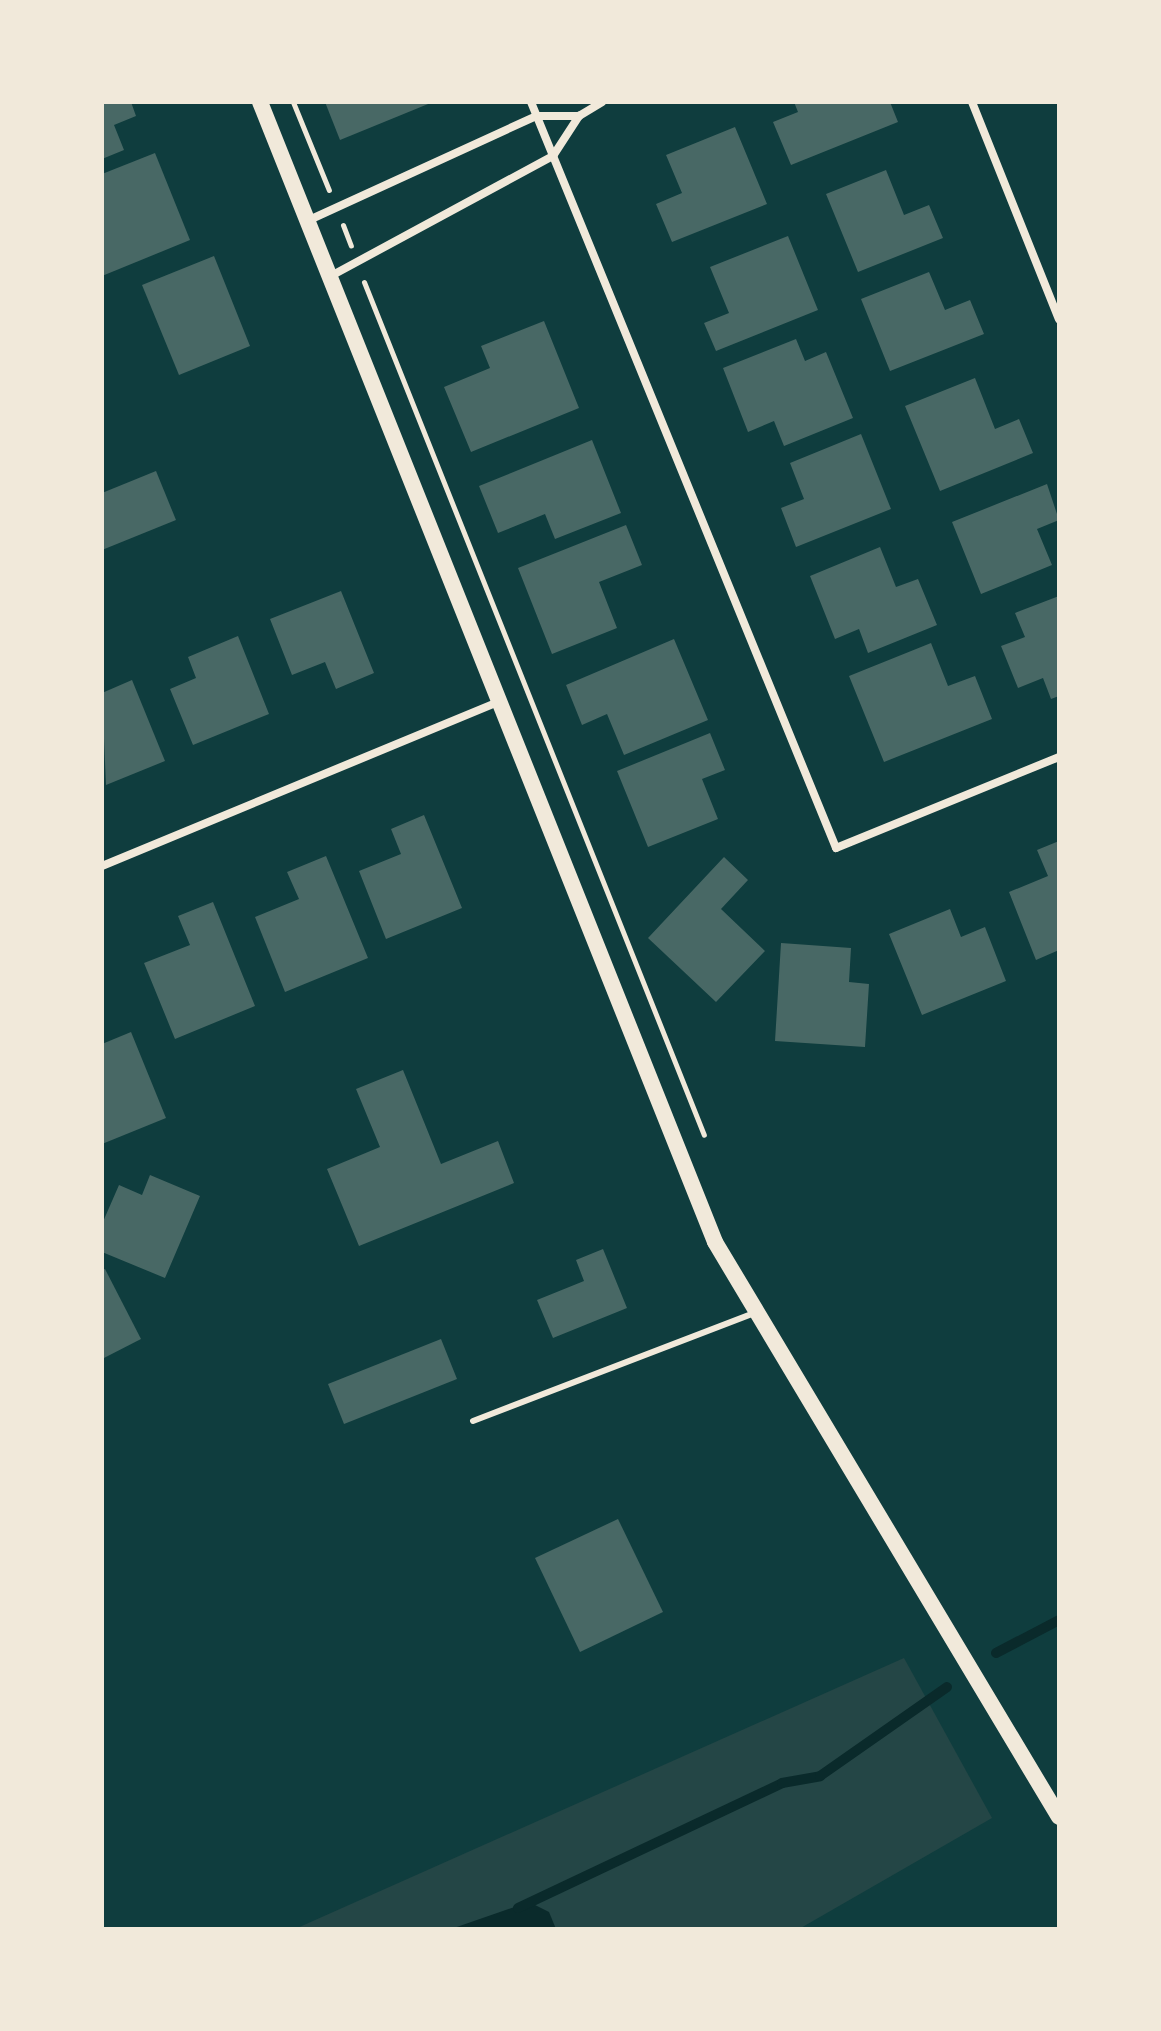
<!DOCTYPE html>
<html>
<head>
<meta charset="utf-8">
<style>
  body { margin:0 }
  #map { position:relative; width:1161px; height:2031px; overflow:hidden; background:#0f3d3e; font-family:"Libre Baskerville",serif }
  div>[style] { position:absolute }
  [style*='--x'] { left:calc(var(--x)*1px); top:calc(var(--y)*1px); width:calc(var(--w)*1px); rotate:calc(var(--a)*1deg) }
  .green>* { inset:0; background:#244646 }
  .water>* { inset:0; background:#0a2a2b }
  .stream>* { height:10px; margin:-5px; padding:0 5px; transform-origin:5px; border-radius:5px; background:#0a2a2b }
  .building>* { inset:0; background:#486865 }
  .path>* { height:5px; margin:-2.5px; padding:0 2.5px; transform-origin:2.5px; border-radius:2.5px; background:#f1e9da }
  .service>* { height:6px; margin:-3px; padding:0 3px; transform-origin:3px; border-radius:3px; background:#f1e9da }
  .minor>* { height:8px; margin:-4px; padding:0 4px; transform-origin:4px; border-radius:4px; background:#f1e9da }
  .secondary>* { height:16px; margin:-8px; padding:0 8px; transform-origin:8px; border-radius:8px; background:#f1e9da }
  span { translate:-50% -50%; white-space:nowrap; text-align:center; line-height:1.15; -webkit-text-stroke:6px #f1e9da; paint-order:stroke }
  .frame { position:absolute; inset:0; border:104px solid #f1e9da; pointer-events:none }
</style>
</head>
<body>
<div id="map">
  <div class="green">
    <i style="clip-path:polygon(904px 1658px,992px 1818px,799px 1929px,295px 1929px)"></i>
  </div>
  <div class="water">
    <i style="clip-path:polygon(529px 1902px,549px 1912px,556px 1929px,451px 1929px)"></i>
  </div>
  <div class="stream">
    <i style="--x:996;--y:1653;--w:71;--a:-27.6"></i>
    <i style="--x:518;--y:1908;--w:292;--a:-25.3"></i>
    <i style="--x:782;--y:1783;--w:39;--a:-10"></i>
    <i style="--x:820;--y:1776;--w:155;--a:-35"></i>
  </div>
  <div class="building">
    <i style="clip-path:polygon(102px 102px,131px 102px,136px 116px,114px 125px,124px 150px,102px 159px)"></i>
    <i style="clip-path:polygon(325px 102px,433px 102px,340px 140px)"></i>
    <i style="clip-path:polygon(794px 102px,890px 102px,898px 122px,791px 165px,773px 122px,798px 112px)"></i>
    <i style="clip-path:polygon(735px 127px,767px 204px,672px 242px,656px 204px,682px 193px,666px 155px)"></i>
    <i style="clip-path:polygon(155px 153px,190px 240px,102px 276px,102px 174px)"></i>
    <i style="clip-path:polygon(886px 170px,904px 215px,929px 205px,943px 238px,858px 272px,826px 194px)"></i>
    <i style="clip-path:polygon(788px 236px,818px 310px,716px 351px,704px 323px,729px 313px,710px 267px)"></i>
    <i style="clip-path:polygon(214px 256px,250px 346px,179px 375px,142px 285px)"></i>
    <i style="clip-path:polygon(929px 272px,945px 310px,970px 300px,984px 334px,890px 371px,861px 299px)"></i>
    <i style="clip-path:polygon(544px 321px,579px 408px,471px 452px,444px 387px,490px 368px,481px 346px)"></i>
    <i style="clip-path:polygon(796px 339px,805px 361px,826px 352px,853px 418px,784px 446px,774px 421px,748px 432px,723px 368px)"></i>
    <i style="clip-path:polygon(975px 378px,995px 429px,1019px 419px,1033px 453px,940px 491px,905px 406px)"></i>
    <i style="clip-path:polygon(861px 434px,891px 509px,796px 547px,781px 508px,804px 499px,790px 463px)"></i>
    <i style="clip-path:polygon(592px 440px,621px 513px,555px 539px,545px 514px,498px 533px,479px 486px)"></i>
    <i style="clip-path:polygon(156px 471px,176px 520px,102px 550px,102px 493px)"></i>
    <i style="clip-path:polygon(1047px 484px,1059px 520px,1037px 529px,1052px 565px,981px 594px,952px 522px)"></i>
    <i style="clip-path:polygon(626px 525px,642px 565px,599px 582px,617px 628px,552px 654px,518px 568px)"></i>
    <i style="clip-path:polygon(880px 547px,896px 587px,918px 579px,937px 625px,868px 653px,859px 629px,835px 639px,810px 576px)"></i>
    <i style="clip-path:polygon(341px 591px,374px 673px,336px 689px,325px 662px,292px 675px,270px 619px)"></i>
    <i style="clip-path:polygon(1059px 596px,1059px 696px,1051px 699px,1043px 678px,1018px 688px,1001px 646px,1025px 637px,1015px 613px)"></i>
    <i style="clip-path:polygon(238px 636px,269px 714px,193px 745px,170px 689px,196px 678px,188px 657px)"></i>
    <i style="clip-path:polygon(674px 639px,708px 720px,624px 755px,607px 714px,582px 725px,566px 685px)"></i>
    <i style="clip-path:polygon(931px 643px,948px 686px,975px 676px,992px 719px,884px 762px,849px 676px)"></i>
    <i style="clip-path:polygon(132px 680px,165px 761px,106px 785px,102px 693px)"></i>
    <i style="clip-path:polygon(710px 733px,725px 770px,702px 779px,718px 819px,648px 847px,617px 771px)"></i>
    <i style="clip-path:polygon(424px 815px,462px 908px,386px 939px,359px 871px,401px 854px,391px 829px)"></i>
    <i style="clip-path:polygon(1059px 841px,1059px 950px,1036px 960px,1009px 892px,1048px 876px,1037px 850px)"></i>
    <i style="clip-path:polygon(326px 856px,368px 958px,285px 992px,255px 917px,299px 899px,287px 872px)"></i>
    <i style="clip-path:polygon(724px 857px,748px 880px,721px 909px,765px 951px,716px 1002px,648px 938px)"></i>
    <i style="clip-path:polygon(213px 902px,255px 1006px,175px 1039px,144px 963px,190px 945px,178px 916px)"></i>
    <i style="clip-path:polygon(950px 909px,961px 937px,985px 927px,1006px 981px,922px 1015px,889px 934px)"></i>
    <i style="clip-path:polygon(781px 943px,851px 948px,849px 982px,869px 984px,865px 1047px,775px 1041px)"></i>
    <i style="clip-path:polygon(131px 1032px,166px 1118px,102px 1144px,102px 1044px)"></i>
    <i style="clip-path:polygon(403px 1070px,441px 1164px,498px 1141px,514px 1183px,359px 1246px,327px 1169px,380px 1147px,356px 1089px)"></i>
    <i style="clip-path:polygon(150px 1175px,200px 1196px,165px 1278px,102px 1252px,102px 1224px,119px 1185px,142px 1195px)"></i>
    <i style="clip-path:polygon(603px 1249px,627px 1308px,553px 1338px,537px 1300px,584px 1281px,576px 1260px)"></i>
    <i style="clip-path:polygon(105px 1269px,141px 1339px,102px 1359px,102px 1270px)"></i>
    <i style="clip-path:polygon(441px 1339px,457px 1379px,344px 1424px,328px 1384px)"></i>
    <i style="clip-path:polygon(618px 1519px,663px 1612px,580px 1652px,535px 1558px)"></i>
  </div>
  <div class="path">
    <i style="--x:293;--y:102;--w:95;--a:67.8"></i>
    <i style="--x:343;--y:225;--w:22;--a:69"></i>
    <i style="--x:364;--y:282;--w:918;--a:68.27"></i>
  </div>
  <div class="service">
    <i style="--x:473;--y:1421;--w:301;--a:-21"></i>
  </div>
  <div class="minor">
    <i style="--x:531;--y:102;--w:806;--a:67.76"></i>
    <i style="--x:836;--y:848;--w:241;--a:-22.2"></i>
    <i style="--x:972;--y:102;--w:234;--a:68.2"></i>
    <i style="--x:307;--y:221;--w:252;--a:-24.6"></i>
    <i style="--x:536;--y:116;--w:43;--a:0"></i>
    <i style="--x:329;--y:277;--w:255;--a:-28.4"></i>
    <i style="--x:553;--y:156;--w:48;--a:-57"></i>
    <i style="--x:579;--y:116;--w:27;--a:-31"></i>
    <i style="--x:102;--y:866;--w:429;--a:-22.5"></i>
  </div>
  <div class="secondary">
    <i style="--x:260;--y:102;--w:1227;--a:68.24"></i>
    <i style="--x:715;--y:1242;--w:670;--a:59.11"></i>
  </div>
  <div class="frame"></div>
</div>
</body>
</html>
